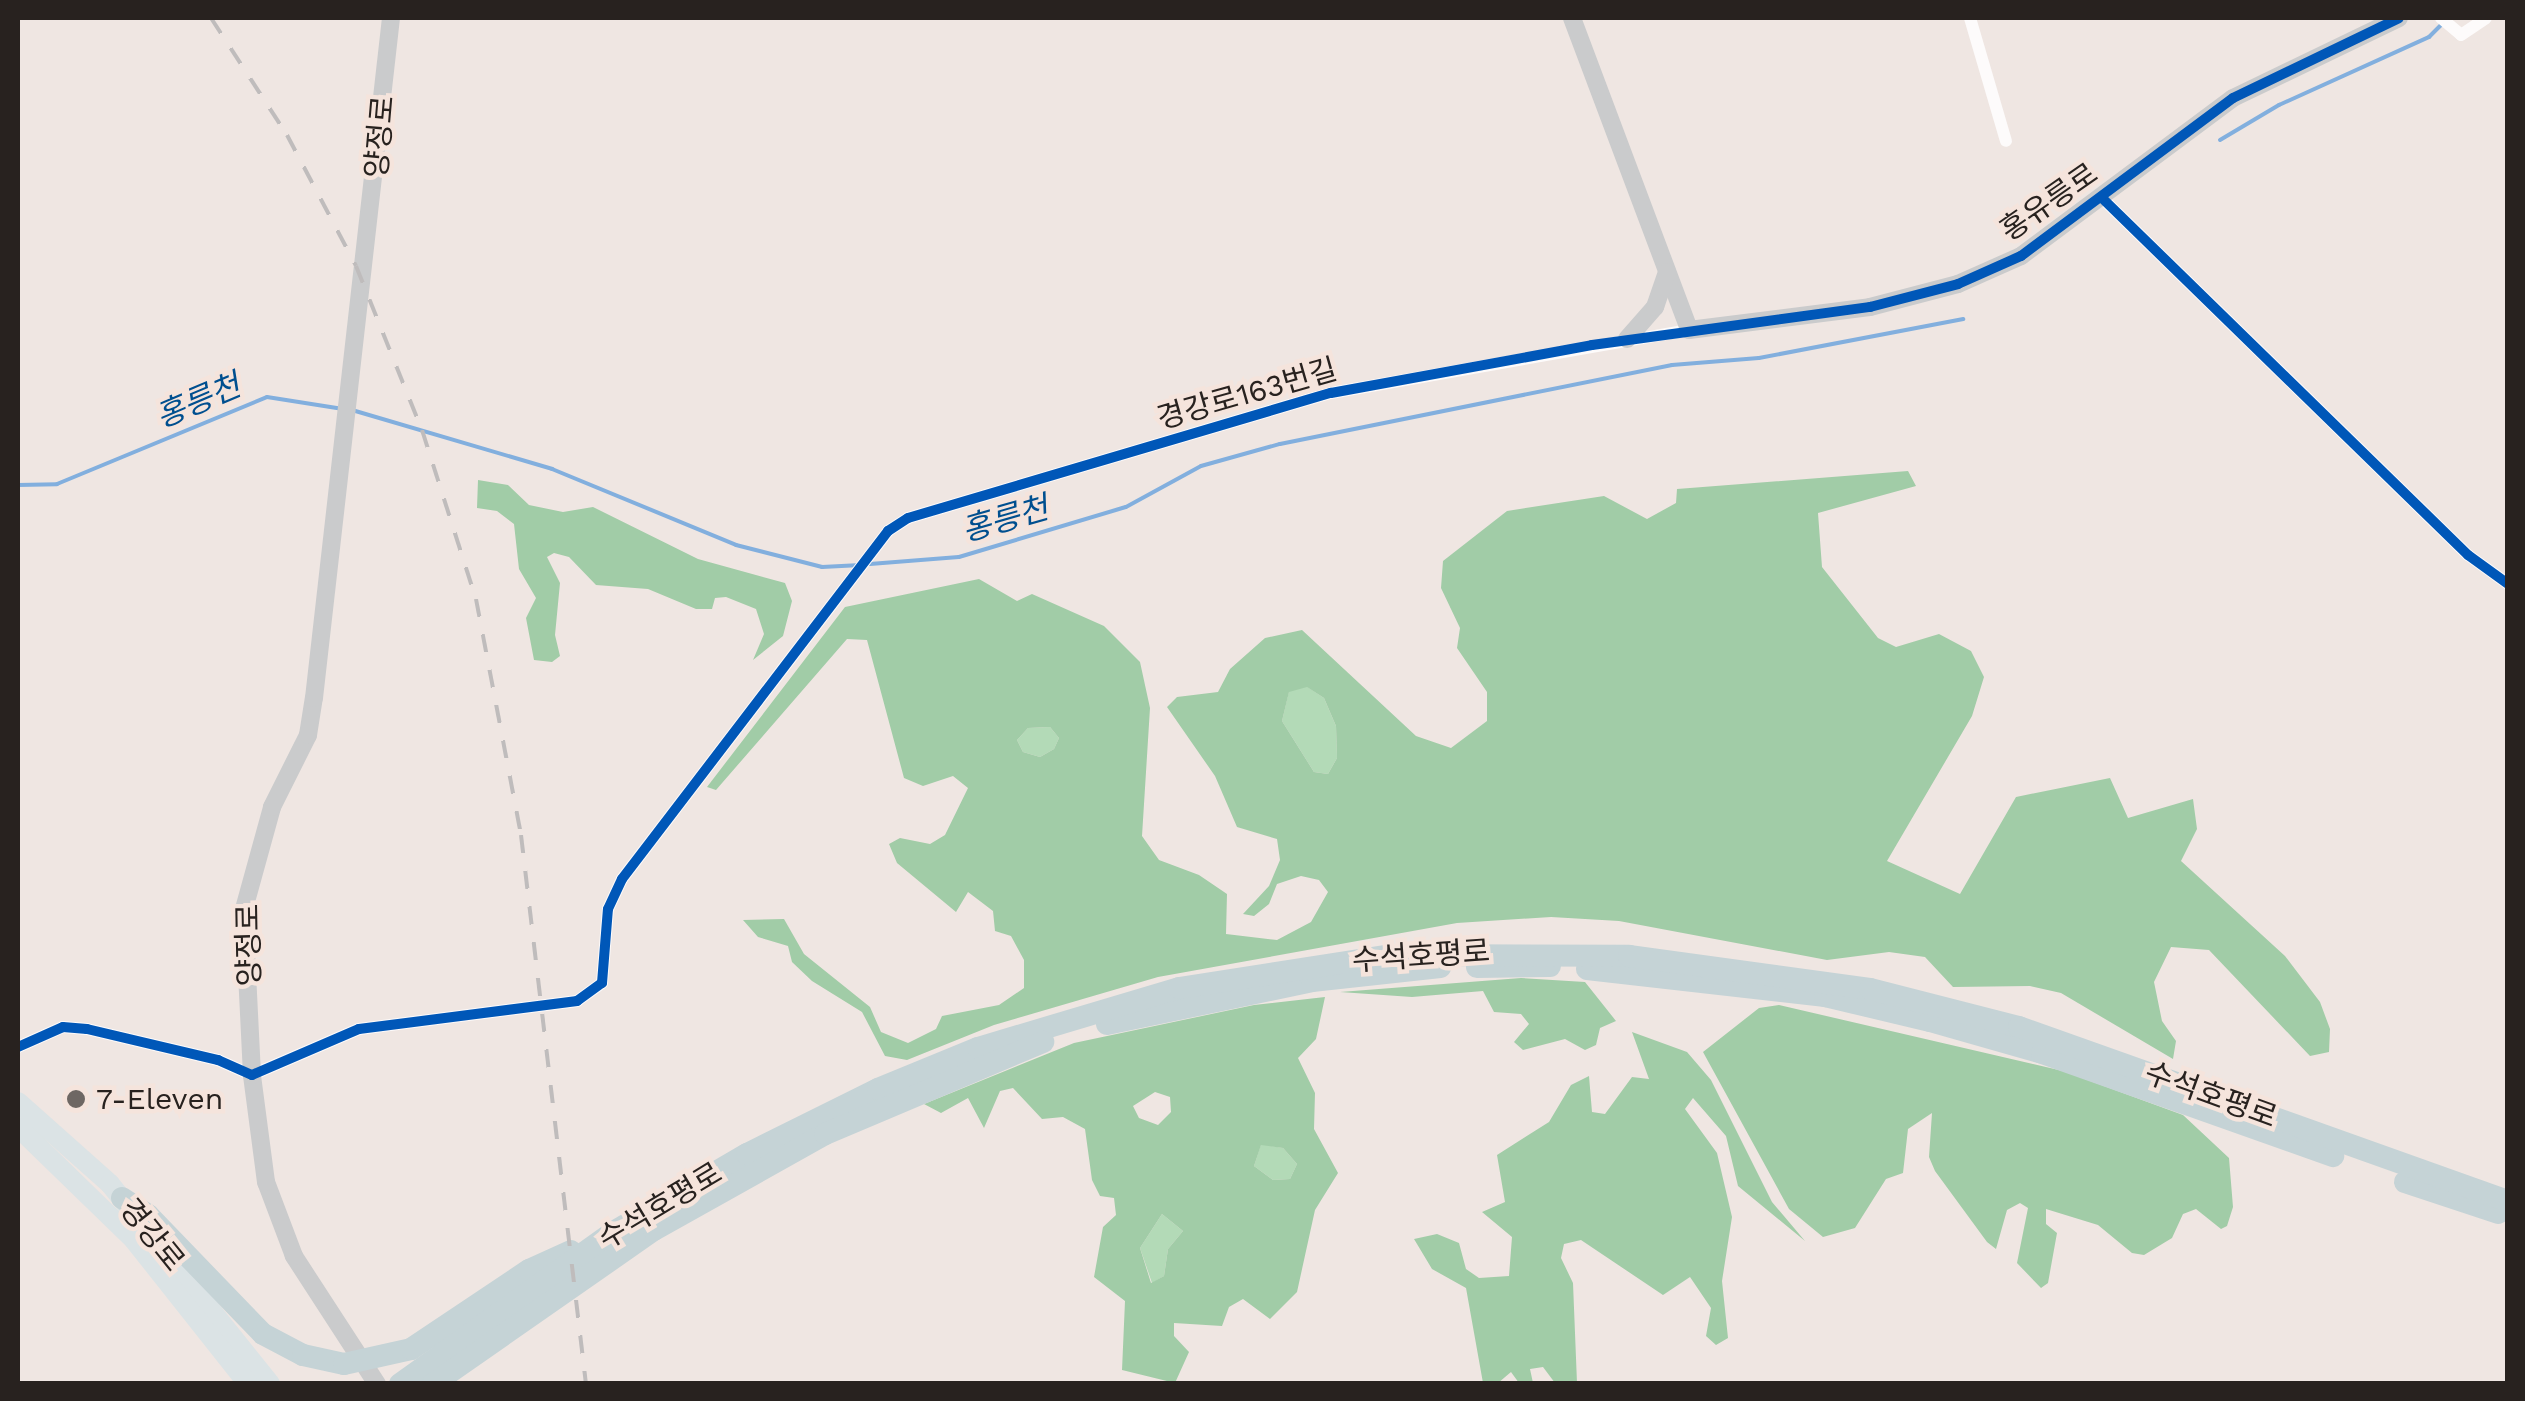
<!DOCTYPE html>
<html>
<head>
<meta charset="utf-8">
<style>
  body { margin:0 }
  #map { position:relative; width:2525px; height:1401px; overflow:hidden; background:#efe6e2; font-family:"Work Sans","Noto Sans KR",sans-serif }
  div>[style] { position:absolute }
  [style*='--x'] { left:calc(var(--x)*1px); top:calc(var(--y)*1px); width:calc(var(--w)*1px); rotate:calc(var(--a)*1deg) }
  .green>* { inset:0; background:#b3dab7 }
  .forest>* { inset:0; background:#a1cca7 }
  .stream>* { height:4px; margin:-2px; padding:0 2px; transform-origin:2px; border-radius:2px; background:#82afde }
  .street>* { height:12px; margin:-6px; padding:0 6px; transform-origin:6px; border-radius:6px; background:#fdfbfb }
  .secondary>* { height:18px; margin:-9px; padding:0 9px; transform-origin:9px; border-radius:9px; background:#cacbcc }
  .primary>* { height:20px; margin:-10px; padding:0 10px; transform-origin:10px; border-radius:10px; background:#dbe3e5 }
  .highway>* { height:22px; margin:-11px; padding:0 11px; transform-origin:11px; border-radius:11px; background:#c5d3d6 }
  .rail>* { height:4px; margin-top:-2px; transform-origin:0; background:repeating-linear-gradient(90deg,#bfbcbc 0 18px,transparent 0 36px) }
  .cycleway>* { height:10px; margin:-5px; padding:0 5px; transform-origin:5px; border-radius:5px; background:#0057b8 }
  .dots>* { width:28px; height:28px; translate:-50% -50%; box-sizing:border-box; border:5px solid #f5e4dc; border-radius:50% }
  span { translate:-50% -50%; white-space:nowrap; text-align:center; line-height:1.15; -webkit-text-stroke:9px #f5e4dc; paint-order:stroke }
  .street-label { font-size:30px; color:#28221f }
  .poi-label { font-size:30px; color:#28221f }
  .left { translate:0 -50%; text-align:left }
  .water-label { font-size:32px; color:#004f8f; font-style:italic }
  .frame { position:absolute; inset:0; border:20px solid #28221f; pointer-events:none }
</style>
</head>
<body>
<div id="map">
  <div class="green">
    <i style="clip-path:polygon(1306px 686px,1324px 698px,1336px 726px,1337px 758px,1328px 774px,1314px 772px,1282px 721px,1289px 691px)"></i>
    <i style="clip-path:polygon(1050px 727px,1059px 738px,1054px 749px,1040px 757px,1023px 752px,1017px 740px,1028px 728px)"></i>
    <i style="clip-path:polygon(1261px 1144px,1283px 1148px,1297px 1164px,1290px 1179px,1273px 1180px,1254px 1166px)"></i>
    <i style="clip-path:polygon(1162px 1214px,1183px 1231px,1168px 1249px,1164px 1276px,1152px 1283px,1140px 1248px)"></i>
  </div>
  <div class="forest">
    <i style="clip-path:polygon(evenodd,1908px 471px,1916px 486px,1818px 513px,1822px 567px,1878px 638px,1896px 647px,1939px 634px,1971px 651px,1984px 677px,1972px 716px,1887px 861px,1960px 894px,2016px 797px,2110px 778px,2128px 818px,2193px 799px,2197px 829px,2181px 861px,2285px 956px,2320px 1002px,2330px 1029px,2329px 1052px,2310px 1056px,2209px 950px,2171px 947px,2154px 982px,2162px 1021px,2176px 1041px,2173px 1059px,2061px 993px,2030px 986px,1953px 987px,1925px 957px,1889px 952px,1827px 960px,1619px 921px,1551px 917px,1457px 923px,1158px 977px,994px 1025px,907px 1060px,885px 1056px,862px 1012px,812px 981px,792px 962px,788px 946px,758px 937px,743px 920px,784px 919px,804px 954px,870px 1007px,881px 1032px,908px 1043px,936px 1029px,942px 1016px,999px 1005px,1024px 988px,1024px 960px,1011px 936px,995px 931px,993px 911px,968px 892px,956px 912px,897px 863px,889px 844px,900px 838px,930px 844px,945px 835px,968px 788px,953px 776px,923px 786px,904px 778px,867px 640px,847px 639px,716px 790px,707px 787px,845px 607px,979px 579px,1017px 601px,1032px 594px,1104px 626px,1140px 662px,1150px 708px,1142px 836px,1159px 860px,1199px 875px,1227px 894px,1226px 934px,1277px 940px,1311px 922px,1328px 892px,1319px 880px,1301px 876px,1277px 884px,1269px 904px,1254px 916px,1243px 914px,1269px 886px,1280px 860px,1277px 839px,1237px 827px,1215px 776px,1167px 707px,1177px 697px,1218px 692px,1230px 669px,1265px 638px,1302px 630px,1416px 736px,1451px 748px,1487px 721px,1487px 692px,1457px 648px,1460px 628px,1441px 588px,1443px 561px,1507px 511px,1604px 496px,1647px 519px,1676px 503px,1677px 489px,1908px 471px,1307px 687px,1324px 698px,1336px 726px,1337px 758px,1328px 774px,1314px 772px,1282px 721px,1289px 692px,1307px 687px,1908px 471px,1050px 727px,1059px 738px,1054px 749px,1040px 757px,1023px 752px,1017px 740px,1028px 728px,1050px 727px)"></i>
    <i style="clip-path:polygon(478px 480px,508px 485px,529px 505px,563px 512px,593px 507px,698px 559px,785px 583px,792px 601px,783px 636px,753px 660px,764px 634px,756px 609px,726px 597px,715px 598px,712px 609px,696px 609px,648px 589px,596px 585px,569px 557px,554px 553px,547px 557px,560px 583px,555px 635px,560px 656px,552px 662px,534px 660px,526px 618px,536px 598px,519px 569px,514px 524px,497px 511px,477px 508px)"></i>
    <i style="clip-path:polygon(1521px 978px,1585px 982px,1616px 1021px,1600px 1028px,1596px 1045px,1585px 1050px,1565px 1039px,1523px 1050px,1514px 1042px,1529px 1024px,1521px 1014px,1494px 1012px,1483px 991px,1412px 997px,1340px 992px)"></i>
    <i style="clip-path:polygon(evenodd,1325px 997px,1316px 1039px,1298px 1058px,1315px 1093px,1314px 1129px,1338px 1173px,1315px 1210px,1297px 1292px,1270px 1319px,1243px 1299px,1229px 1307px,1222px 1326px,1174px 1323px,1174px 1336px,1189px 1352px,1175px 1383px,1122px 1370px,1125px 1301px,1094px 1277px,1103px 1227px,1116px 1215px,1114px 1198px,1100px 1196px,1092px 1180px,1085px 1129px,1063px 1117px,1042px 1119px,1013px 1088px,1000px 1091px,984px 1128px,968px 1098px,941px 1113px,924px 1104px,1074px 1043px,1254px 1005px,1325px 997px,1155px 1092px,1170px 1097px,1171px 1112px,1158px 1125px,1139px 1118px,1133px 1106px,1155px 1092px,1325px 997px,1261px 1145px,1283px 1148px,1297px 1164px,1290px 1179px,1273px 1180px,1254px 1166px,1261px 1145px,1325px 997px,1162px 1214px,1183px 1231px,1168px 1249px,1164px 1276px,1151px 1283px,1140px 1248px,1162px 1214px)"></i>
    <i style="clip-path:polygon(1779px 1005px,2063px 1071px,2183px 1115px,2229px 1158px,2233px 1207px,2227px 1226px,2221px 1229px,2196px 1209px,2183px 1214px,2172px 1238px,2144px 1255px,2132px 1253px,2098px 1225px,2046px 1209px,2046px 1224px,2057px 1233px,2048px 1283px,2041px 1288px,2017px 1263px,2028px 1208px,2020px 1203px,2007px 1210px,1996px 1249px,1987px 1242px,1935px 1171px,1929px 1157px,1932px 1113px,1908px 1129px,1903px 1173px,1886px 1179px,1855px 1228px,1823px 1237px,1789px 1209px,1703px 1052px,1759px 1008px)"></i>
    <i style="clip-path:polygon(1632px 1032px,1687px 1052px,1711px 1080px,1772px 1202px,1805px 1241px,1738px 1186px,1726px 1136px,1693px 1098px,1685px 1109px,1717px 1153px,1732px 1217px,1722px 1281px,1728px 1338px,1716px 1345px,1706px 1336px,1711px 1308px,1690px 1277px,1663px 1295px,1581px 1240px,1564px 1244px,1561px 1258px,1573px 1283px,1577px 1383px,1555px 1383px,1543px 1367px,1530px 1369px,1533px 1383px,1519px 1383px,1511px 1372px,1498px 1383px,1483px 1383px,1466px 1288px,1432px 1269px,1414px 1239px,1437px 1234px,1459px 1243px,1466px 1269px,1479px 1278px,1509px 1276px,1512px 1237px,1482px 1212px,1505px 1202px,1497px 1155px,1549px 1122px,1571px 1085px,1589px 1076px,1592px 1112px,1605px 1114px,1632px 1077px,1649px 1079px)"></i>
  </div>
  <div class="stream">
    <i style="--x:2220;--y:140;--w:69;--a:-30.7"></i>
    <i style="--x:2279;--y:105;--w:165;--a:-24.4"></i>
    <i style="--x:2429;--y:37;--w:18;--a:-45"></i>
    <i style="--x:352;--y:410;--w:209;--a:16.4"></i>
    <i style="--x:552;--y:469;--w:199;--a:22.4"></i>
    <i style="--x:736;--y:545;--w:89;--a:14.3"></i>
    <i style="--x:822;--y:567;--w:34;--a:-3"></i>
    <i style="--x:18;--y:485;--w:39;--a:-1"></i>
    <i style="--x:57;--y:484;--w:227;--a:-22.5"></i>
    <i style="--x:267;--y:397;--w:77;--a:9"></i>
    <i style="--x:870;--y:564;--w:89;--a:-4.5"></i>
    <i style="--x:959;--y:557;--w:174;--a:-16.7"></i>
    <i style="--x:1126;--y:507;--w:85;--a:-28.7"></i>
    <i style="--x:1201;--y:466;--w:82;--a:-15.6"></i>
    <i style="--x:1280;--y:444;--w:400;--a:-11.4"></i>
    <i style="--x:1672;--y:365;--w:87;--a:-4.6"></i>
    <i style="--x:1759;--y:358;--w:208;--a:-10.8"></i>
  </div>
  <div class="street">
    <i style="--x:1970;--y:18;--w:128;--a:73.7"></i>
    <i style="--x:2441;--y:18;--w:26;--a:40"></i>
    <i style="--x:2461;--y:35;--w:30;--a:-34"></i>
    <i style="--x:2101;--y:197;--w:513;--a:44.29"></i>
    <i style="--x:2468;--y:555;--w:49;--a:35.9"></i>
    <i style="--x:18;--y:1047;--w:49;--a:-24"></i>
    <i style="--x:63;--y:1027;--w:24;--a:5"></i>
    <i style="--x:87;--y:1029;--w:135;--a:13.3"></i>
    <i style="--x:218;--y:1060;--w:37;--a:24"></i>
    <i style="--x:252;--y:1075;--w:116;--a:-23.3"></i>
    <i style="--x:359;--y:1029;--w:220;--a:-7.3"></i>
    <i style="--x:577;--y:1001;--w:31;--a:-36"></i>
    <i style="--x:602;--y:983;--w:74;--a:-85.4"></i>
    <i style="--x:608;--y:909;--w:33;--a:-65"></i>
    <i style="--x:622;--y:879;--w:438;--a:-52.6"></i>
    <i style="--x:888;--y:531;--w:24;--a:-33"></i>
    <i style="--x:908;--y:518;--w:441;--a:-16.5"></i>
    <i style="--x:1331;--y:393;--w:364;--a:-10"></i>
  </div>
  <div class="secondary">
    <i style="--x:1572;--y:18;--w:333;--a:69.4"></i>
    <i style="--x:1689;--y:330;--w:182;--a:-7.2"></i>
    <i style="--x:1870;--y:307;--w:91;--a:-14.6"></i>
    <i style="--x:1958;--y:284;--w:69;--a:-24"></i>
    <i style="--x:2021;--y:256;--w:264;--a:-36.7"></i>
    <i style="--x:2233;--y:98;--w:184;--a:-25.7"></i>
    <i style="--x:1627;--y:339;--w:43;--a:-48.8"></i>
    <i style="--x:1655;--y:307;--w:37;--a:-71"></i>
    <i style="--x:377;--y:1384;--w:153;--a:-123"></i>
    <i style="--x:294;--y:1256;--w:79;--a:-110.7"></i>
    <i style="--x:266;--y:1182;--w:108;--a:-97.5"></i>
    <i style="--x:252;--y:1075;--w:166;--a:-92.8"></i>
    <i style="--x:244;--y:909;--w:106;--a:-74.6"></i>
    <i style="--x:272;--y:807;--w:80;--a:-63.4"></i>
    <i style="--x:308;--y:735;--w:37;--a:-81"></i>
    <i style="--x:314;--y:698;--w:684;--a:-83.54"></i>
  </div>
  <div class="primary">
    <i style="--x:18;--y:1102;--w:123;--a:41.7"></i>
    <i style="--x:110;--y:1184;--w:256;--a:51.3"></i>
    <i style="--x:18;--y:1127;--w:162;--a:44.2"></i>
    <i style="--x:134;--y:1240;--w:184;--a:51.6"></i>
  </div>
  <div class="highway">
    <i style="--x:1477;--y:967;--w:73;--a:-0.8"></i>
    <i style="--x:1587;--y:969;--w:240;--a:6.5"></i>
    <i style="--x:1825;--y:996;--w:108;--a:13.4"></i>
    <i style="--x:1930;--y:1021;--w:116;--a:15.9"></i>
    <i style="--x:2042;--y:1053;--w:309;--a:19.5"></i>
    <i style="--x:1107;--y:1024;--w:209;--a:-11.8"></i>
    <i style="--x:1312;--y:981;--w:129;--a:-6.2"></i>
    <i style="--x:2405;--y:1182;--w:98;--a:18.4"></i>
    <i style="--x:122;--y:1198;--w:31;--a:33"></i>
    <i style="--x:148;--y:1215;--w:165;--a:46"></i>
    <i style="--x:263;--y:1334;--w:45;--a:27.7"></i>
    <i style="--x:303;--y:1355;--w:42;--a:12.4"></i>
    <i style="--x:344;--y:1364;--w:69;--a:-12.6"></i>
    <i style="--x:411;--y:1349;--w:142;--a:-33.8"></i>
    <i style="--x:529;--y:1270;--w:46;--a:-24.3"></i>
    <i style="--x:400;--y:1384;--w:258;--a:-35.5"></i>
    <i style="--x:610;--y:1234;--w:159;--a:-30.3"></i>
    <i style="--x:747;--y:1154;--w:146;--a:-26.4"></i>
    <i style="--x:878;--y:1089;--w:108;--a:-22.3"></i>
    <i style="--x:978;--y:1048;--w:210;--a:-16.6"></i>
    <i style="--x:1179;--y:988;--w:216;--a:-8.8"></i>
    <i style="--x:1392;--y:955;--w:237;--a:0.2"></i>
    <i style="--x:1629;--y:956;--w:243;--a:7.8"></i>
    <i style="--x:1870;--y:989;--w:154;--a:14.3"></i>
    <i style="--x:2019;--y:1027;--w:519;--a:19.59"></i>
    <i style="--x:433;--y:1384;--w:269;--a:-34.9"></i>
    <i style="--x:654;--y:1230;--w:196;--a:-29.3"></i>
    <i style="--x:825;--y:1134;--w:237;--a:-22.9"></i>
  </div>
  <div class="rail">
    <i style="--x:211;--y:18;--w:140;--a:57"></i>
    <i style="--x:287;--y:135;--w:148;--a:62.2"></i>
    <i style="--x:356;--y:266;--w:177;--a:68.1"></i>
    <i style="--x:422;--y:430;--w:177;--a:72.3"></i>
    <i style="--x:476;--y:599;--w:240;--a:79.2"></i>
    <i style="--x:521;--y:835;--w:553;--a:83.25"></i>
  </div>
  <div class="cycleway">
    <i style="--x:2101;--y:197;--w:513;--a:44.29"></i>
    <i style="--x:2468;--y:555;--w:49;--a:35.9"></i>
    <i style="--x:18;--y:1047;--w:49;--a:-24"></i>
    <i style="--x:63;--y:1027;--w:24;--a:5"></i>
    <i style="--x:87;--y:1029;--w:135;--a:13.3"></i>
    <i style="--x:218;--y:1060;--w:37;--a:24"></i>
    <i style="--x:252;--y:1075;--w:116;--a:-23.3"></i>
    <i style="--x:359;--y:1029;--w:220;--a:-7.3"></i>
    <i style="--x:577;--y:1001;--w:31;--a:-36"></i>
    <i style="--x:602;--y:983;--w:74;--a:-85.4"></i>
    <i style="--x:608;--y:909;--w:33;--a:-65"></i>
    <i style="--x:622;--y:879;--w:438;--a:-52.6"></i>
    <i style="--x:888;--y:531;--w:24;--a:-33"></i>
    <i style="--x:908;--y:518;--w:441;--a:-16.5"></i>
    <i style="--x:1331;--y:393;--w:265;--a:-10.4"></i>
    <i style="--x:1592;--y:345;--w:281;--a:-7.8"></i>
    <i style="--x:1870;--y:307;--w:91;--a:-14.6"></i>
    <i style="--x:1958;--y:284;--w:69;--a:-24"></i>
    <i style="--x:2021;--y:256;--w:264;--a:-36.7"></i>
    <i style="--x:2233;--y:98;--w:184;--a:-25.7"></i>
  </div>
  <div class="dots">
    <i style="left:76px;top:1099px;background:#6e6763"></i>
  </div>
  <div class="street-label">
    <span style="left:380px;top:137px;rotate:-85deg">양정로</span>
    <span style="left:2049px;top:202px;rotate:-35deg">홍유릉로</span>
    <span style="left:1247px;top:394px;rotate:-16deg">경강로163번길</span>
    <span style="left:249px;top:945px;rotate:-91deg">양정로</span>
    <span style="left:1421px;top:956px;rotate:-4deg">수석호평로</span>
    <span style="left:2211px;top:1095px;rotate:20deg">수석호평로</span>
    <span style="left:660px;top:1206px;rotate:-31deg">수석호평로</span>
    <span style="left:152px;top:1235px;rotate:51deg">경강로</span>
  </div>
  <div class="poi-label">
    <span class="left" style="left:96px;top:1099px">7-Eleven</span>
  </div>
  <div class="water-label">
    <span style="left:198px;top:401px;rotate:-23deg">홍릉천</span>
    <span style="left:1005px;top:519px;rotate:-16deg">홍릉천</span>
  </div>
  <div class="frame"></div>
</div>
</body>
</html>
